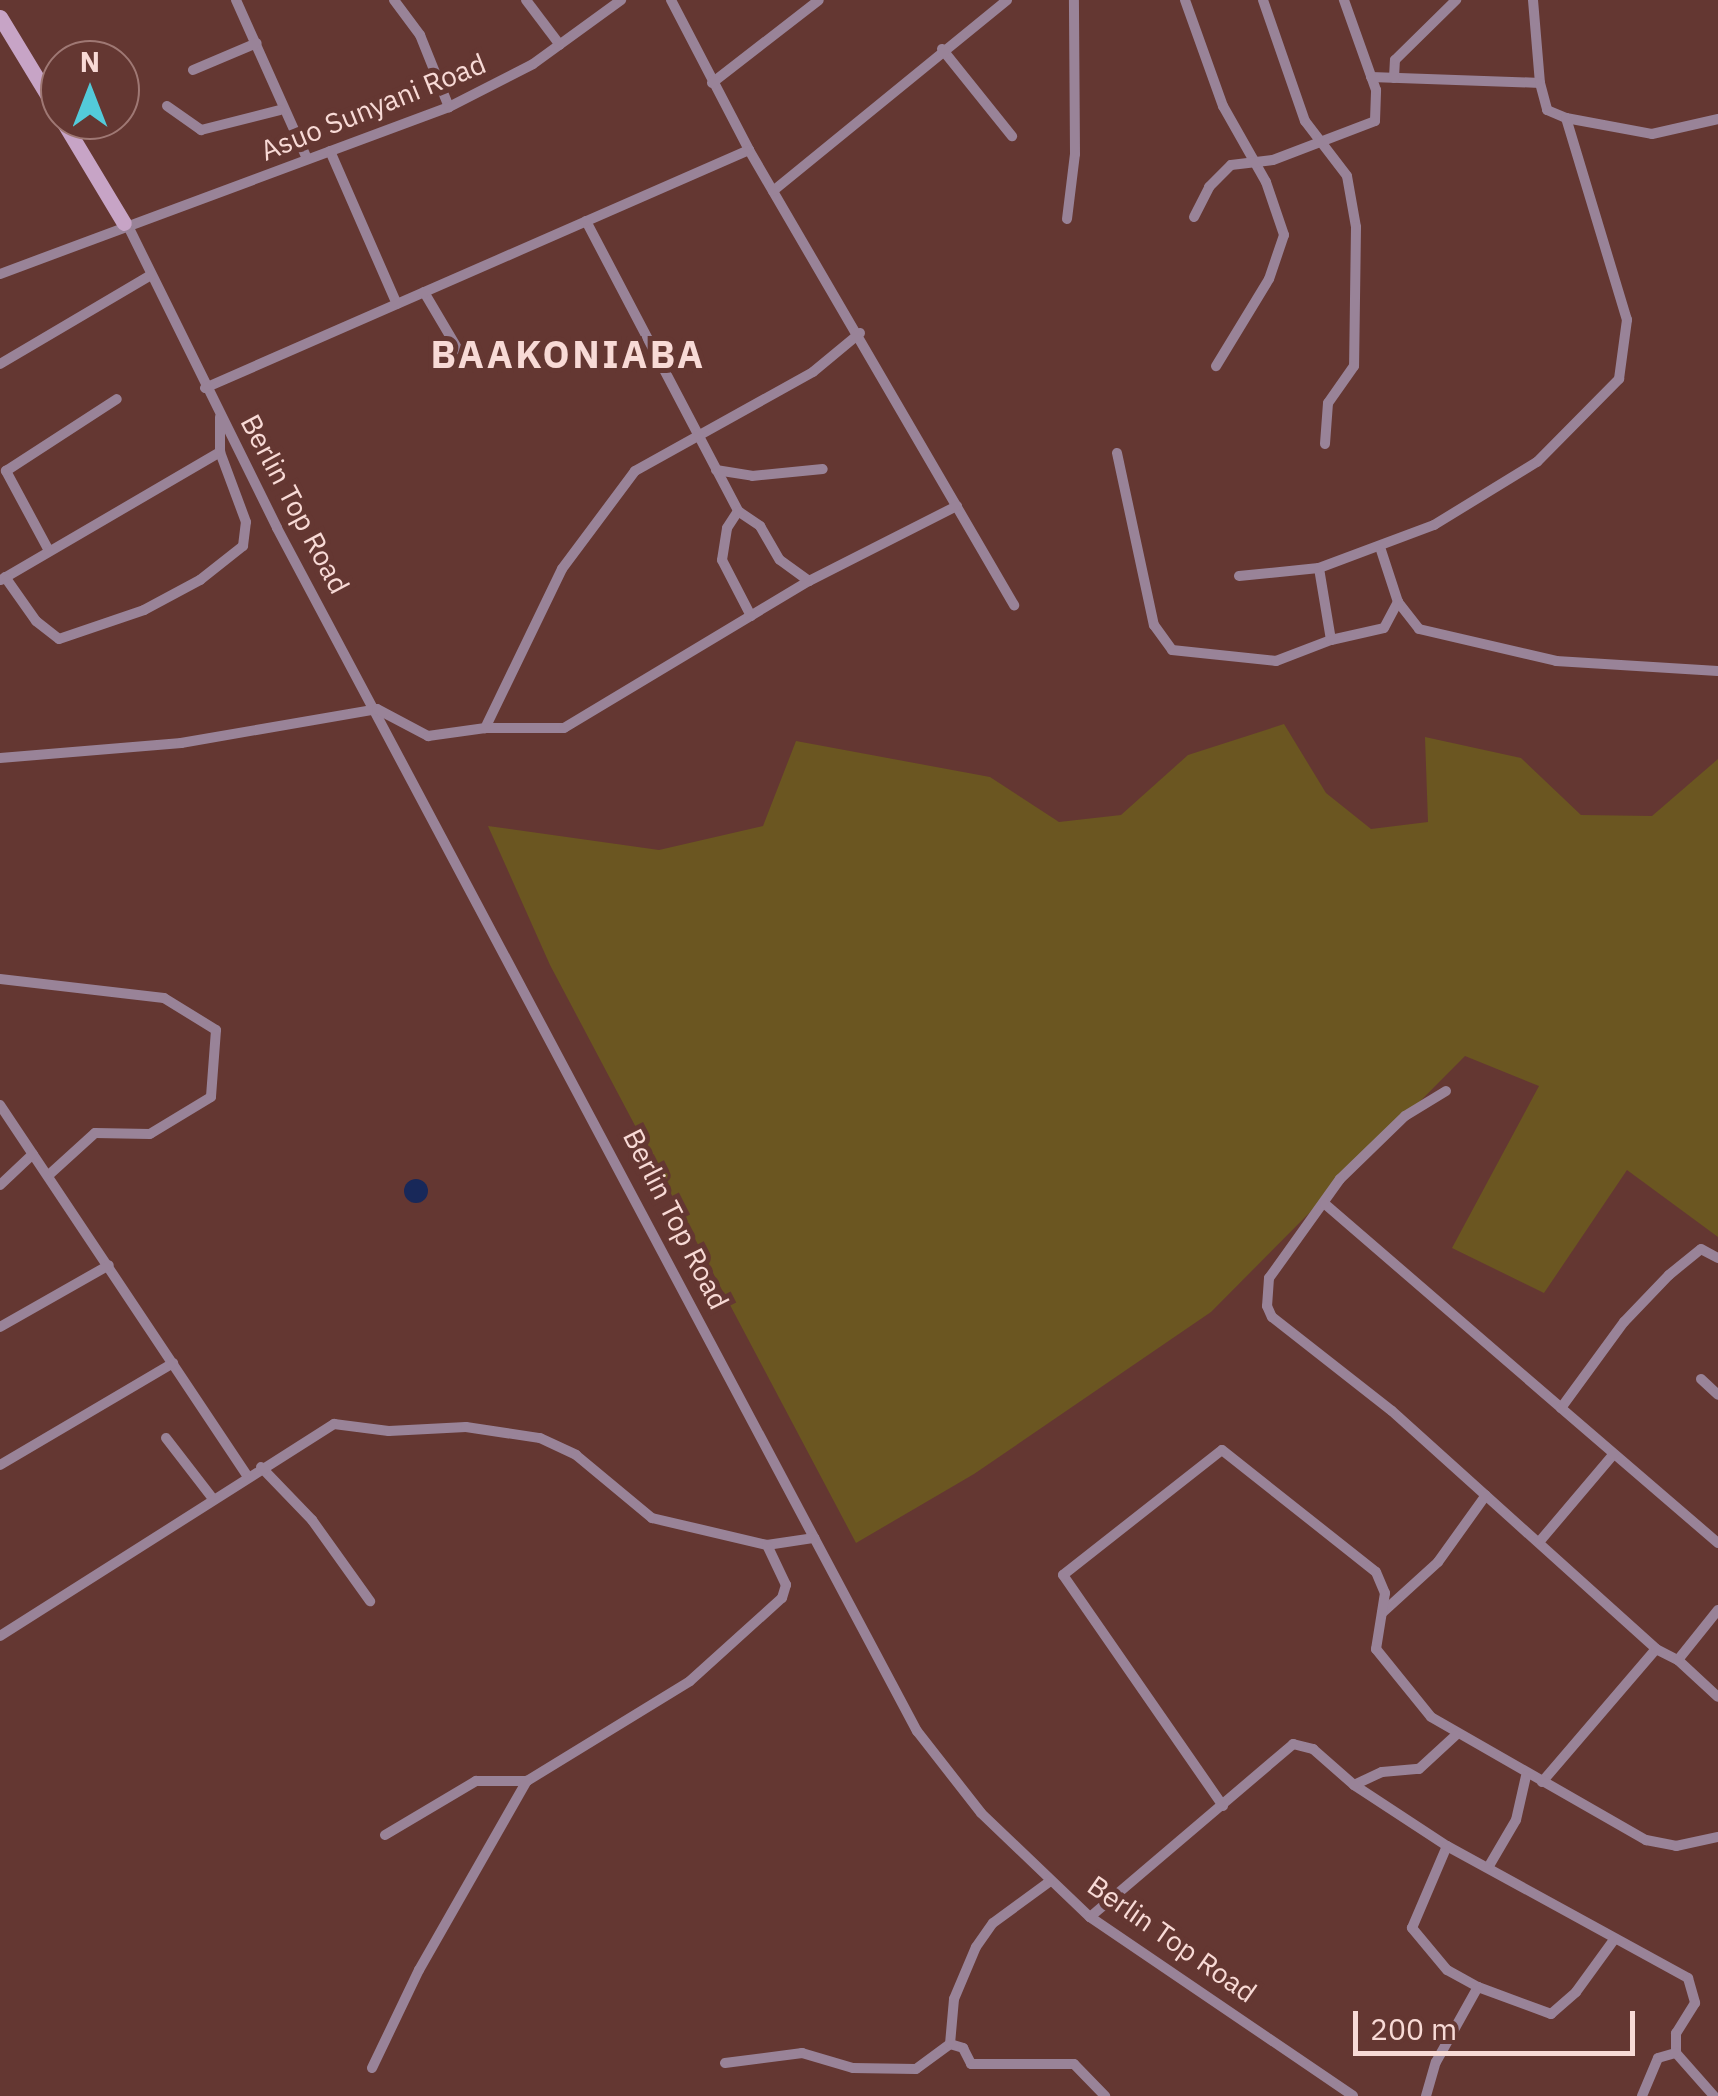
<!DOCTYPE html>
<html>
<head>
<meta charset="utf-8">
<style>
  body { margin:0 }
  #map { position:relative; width:1718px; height:2096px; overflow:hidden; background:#643732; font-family:"IBM Plex Sans",sans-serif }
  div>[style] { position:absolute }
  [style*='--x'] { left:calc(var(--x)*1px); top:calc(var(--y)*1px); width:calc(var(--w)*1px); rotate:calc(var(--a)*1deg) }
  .green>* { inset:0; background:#6b5621 }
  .water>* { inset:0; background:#182859 }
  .round { border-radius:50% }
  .street>* { height:10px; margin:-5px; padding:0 5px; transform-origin:5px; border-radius:5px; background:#998398 }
  .secondary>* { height:15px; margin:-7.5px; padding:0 7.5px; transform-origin:7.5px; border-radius:7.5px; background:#c7a4c6 }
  span { translate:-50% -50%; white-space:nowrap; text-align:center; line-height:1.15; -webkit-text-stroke:10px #643732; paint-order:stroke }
  .street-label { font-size:28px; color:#f8dad6 }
  .district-label { font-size:38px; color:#f8dad6; font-weight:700; letter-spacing:2.5px }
  .north { position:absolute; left:40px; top:40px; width:100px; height:100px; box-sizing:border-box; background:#643732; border:2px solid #9f7874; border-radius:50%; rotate:0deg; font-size:28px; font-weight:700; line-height:40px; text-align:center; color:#f8dad6 }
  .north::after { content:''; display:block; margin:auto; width:35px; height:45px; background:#53cbda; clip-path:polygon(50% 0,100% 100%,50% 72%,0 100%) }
  .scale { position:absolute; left:1353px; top:2011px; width:282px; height:45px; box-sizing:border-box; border:5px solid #f8dad6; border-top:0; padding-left:12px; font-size:30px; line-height:35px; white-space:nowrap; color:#f8dad6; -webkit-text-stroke:8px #643732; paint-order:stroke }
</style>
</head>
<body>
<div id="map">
  <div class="green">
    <i style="clip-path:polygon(1284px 724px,1326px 793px,1371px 829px,1428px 822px,1425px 737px,1521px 758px,1581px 815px,1652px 816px,1718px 759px,1718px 1237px,1627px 1170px,1544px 1293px,1452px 1248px,1539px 1086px,1465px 1056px,1211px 1312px,974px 1474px,856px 1543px,550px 965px,488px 826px,659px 850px,763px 826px,796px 741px,990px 777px,1059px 822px,1121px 815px,1188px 755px)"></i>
  </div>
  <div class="water">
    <i class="round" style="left:404px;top:1179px;width:24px;height:24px"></i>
  </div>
  <div class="street">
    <i style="--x:236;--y:0;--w:174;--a:65.9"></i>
    <i style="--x:394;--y:0;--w:44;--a:53.4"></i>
    <i style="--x:420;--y:35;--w:78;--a:68.1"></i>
    <i style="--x:526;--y:0;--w:56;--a:52.9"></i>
    <i style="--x:671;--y:0;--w:169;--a:62.5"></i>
    <i style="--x:749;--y:150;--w:527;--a:59.78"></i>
    <i style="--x:1185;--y:0;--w:113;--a:70.3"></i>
    <i style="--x:1223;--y:106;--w:87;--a:60.5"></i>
    <i style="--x:1266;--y:182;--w:56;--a:71.2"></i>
    <i style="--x:1284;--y:235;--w:46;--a:108.8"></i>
    <i style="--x:1269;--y:279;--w:102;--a:121.3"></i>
    <i style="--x:1263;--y:0;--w:128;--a:70.9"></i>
    <i style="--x:1305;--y:121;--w:69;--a:52.6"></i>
    <i style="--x:1347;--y:176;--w:52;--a:80"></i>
    <i style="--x:1356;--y:227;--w:139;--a:90.8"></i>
    <i style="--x:1354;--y:366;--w:45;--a:125.1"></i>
    <i style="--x:1328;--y:403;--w:41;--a:94.2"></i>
    <i style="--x:1533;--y:0;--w:83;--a:85.2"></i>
    <i style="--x:942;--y:49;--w:112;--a:51.2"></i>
    <i style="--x:193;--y:70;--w:69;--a:-22.9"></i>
    <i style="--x:1371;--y:77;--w:169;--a:2"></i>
    <i style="--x:1540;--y:83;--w:28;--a:75"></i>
    <i style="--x:1547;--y:110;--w:21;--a:23"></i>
    <i style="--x:1566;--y:118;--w:87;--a:10.5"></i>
    <i style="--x:1652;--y:134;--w:68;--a:-12.8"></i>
    <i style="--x:1394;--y:78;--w:18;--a:-87"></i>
    <i style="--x:1395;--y:60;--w:86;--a:-44.5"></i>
    <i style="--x:712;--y:83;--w:135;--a:-37.8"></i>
    <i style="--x:167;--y:106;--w:42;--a:35.2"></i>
    <i style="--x:201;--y:130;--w:81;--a:-14.2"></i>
    <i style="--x:330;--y:151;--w:167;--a:66.4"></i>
    <i style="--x:773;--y:191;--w:302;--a:-39.2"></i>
    <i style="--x:1194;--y:217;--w:34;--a:-63"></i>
    <i style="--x:1209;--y:187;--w:31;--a:-45"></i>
    <i style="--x:1231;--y:165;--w:42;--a:-6.8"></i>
    <i style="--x:1273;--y:160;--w:109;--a:-20.9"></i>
    <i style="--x:1375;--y:121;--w:31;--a:-88"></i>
    <i style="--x:1376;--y:90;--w:96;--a:-109.6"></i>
    <i style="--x:1067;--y:219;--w:65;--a:-83"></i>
    <i style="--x:1075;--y:154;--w:154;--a:-90.4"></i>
    <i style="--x:586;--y:221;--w:327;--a:62.3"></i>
    <i style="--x:126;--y:222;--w:341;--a:63.7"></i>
    <i style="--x:277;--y:528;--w:1363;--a:61.99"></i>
    <i style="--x:917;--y:1731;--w:104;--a:52"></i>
    <i style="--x:981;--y:1813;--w:151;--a:43.7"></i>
    <i style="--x:1090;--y:1917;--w:318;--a:34.2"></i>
    <i style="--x:0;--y:274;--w:479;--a:-20.4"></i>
    <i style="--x:449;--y:107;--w:94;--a:-27.1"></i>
    <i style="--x:533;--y:64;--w:109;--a:-36"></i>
    <i style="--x:424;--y:292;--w:77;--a:59.4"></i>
    <i style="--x:860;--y:333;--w:61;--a:140.3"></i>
    <i style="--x:813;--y:372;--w:204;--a:150.9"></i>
    <i style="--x:635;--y:471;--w:122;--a:126.7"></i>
    <i style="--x:562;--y:569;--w:177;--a:115.8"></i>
    <i style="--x:485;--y:728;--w:79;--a:0"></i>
    <i style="--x:564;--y:728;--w:286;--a:-31"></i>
    <i style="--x:809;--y:581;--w:166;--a:-26.9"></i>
    <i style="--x:0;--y:364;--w:175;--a:-30.5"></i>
    <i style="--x:205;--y:388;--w:594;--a:-23.63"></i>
    <i style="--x:1117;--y:453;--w:176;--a:77.9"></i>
    <i style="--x:1154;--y:625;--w:31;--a:54"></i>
    <i style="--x:1172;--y:650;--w:105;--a:6"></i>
    <i style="--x:1276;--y:661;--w:59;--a:-20.9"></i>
    <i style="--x:1331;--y:640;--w:73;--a:-99.5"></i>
    <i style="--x:716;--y:470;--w:36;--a:9"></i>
    <i style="--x:752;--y:476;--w:71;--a:-5.6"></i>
    <i style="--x:1380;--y:547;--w:58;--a:71.9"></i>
    <i style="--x:1398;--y:602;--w:34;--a:52"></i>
    <i style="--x:1419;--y:629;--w:141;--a:13.1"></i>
    <i style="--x:1556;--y:661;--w:162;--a:3.5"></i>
    <i style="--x:48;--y:549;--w:89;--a:-118.3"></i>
    <i style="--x:6;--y:471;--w:132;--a:-33"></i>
    <i style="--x:1239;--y:576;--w:80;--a:-5.7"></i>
    <i style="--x:1319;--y:568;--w:123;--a:-20.5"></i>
    <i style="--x:1434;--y:525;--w:121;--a:-31.5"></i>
    <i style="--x:1537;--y:462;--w:117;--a:-45.3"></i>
    <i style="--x:1619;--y:379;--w:60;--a:-82.3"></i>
    <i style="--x:1627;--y:320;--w:211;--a:-106.8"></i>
    <i style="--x:5;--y:577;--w:54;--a:54.8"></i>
    <i style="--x:36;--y:621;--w:29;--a:38"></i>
    <i style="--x:59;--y:639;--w:90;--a:-18.8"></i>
    <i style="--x:144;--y:610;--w:64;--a:-28.2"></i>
    <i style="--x:200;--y:580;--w:55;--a:-38.3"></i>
    <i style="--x:243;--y:546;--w:24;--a:-83"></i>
    <i style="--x:246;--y:522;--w:75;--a:-110.4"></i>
    <i style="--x:220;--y:452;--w:35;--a:-90"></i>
    <i style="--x:1;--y:580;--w:254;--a:-30.3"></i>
    <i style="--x:751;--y:616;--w:63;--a:-117.4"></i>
    <i style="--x:722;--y:560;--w:32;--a:-81"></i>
    <i style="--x:727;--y:528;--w:20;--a:-57"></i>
    <i style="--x:738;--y:511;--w:27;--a:34"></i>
    <i style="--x:760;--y:526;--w:39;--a:60"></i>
    <i style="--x:780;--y:560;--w:36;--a:36"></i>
    <i style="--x:1331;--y:640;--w:54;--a:-12.8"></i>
    <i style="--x:1384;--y:628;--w:30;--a:-62"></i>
    <i style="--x:0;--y:758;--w:182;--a:-4.7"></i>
    <i style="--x:181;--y:743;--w:199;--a:-9.8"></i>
    <i style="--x:377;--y:709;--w:58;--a:27.9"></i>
    <i style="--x:428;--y:736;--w:58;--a:-8"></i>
    <i style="--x:0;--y:979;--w:165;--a:6.6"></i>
    <i style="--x:164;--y:998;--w:61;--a:31.6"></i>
    <i style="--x:216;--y:1030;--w:67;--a:94.3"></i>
    <i style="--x:211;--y:1097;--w:71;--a:148.8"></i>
    <i style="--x:150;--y:1134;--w:55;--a:-179"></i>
    <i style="--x:95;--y:1133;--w:61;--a:137.7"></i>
    <i style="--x:1446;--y:1091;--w:48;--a:148.6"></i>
    <i style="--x:1405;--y:1116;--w:91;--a:135.9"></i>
    <i style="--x:1340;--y:1179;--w:122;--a:125.6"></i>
    <i style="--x:1269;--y:1278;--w:28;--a:94"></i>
    <i style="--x:1267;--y:1306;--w:12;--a:66"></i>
    <i style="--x:1272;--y:1317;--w:152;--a:38.1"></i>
    <i style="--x:1392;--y:1411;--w:355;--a:42"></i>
    <i style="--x:0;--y:1105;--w:445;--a:56.3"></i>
    <i style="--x:0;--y:1185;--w:45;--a:-43.2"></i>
    <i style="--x:1325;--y:1204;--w:312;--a:40.8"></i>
    <i style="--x:1561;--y:1408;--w:107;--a:-53.8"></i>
    <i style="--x:1624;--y:1322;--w:65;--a:-46.2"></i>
    <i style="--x:1669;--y:1275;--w:41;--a:-39.1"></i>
    <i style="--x:1701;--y:1249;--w:19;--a:28"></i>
    <i style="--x:0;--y:1327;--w:125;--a:-29.6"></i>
    <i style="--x:1701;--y:1379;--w:23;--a:43"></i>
    <i style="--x:1561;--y:1408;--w:207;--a:40.7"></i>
    <i style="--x:166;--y:1438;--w:78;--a:52.3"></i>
    <i style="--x:0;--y:1465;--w:201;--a:-30.5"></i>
    <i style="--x:261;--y:1467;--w:74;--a:46.1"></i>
    <i style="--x:312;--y:1520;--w:100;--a:54.4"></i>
    <i style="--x:1540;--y:1541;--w:113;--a:-49.7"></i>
    <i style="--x:1718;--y:1610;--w:64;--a:128.7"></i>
    <i style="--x:1678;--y:1660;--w:54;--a:42.8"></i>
    <i style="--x:1382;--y:1613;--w:76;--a:-42.3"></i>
    <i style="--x:1438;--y:1562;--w:82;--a:-54.4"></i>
    <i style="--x:0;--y:1636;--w:396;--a:-32.4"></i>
    <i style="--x:334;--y:1424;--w:55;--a:7.3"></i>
    <i style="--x:389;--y:1431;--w:77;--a:-3"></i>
    <i style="--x:466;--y:1427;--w:75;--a:8.5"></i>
    <i style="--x:540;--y:1438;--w:40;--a:25"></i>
    <i style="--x:576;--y:1455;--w:99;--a:39.7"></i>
    <i style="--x:652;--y:1518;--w:118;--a:13.2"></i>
    <i style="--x:767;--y:1545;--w:48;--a:-8.5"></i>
    <i style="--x:1542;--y:1782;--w:175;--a:-49.4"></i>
    <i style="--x:1656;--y:1649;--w:25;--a:27"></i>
    <i style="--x:1354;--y:1785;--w:111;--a:33.3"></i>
    <i style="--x:1223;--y:1806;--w:281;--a:-124.7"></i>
    <i style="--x:1063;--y:1575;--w:202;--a:-38.2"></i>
    <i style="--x:1222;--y:1450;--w:196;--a:38.4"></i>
    <i style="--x:1376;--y:1572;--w:23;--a:67"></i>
    <i style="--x:1385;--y:1593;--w:57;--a:99.1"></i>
    <i style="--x:1376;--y:1649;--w:87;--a:51"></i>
    <i style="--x:1431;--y:1717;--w:248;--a:29.8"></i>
    <i style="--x:1646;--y:1840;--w:31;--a:11"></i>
    <i style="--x:1676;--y:1846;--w:43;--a:-12.1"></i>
    <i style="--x:385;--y:1835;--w:106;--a:-30.7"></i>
    <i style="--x:476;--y:1781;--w:51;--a:0"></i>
    <i style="--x:527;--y:1781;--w:191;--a:-31.5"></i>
    <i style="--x:690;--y:1681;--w:124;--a:-42.1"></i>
    <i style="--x:782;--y:1598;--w:14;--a:-73"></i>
    <i style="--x:786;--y:1585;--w:44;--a:-115.4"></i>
    <i style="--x:1489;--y:1866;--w:53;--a:-59.6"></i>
    <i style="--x:1516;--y:1820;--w:45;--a:-77.2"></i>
    <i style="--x:1090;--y:1917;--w:267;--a:-40.4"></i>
    <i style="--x:1293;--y:1744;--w:21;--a:14"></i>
    <i style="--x:1313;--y:1749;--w:55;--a:41.3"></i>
    <i style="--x:1354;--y:1785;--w:31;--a:-25"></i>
    <i style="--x:1382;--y:1772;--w:37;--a:-5"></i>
    <i style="--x:1419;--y:1769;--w:50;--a:-42.6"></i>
    <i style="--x:1478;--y:1987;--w:78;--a:20.3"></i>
    <i style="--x:1551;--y:2014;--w:33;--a:-41"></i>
    <i style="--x:1576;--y:1992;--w:63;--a:-54"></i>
    <i style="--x:950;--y:2044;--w:45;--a:-84.9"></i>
    <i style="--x:954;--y:1999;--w:56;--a:-67.1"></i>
    <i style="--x:976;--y:1947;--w:29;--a:-55"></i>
    <i style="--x:993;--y:1923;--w:69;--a:-36.2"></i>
    <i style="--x:725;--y:2063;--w:78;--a:-7.4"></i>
    <i style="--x:802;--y:2053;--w:53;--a:16.4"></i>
    <i style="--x:853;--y:2068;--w:63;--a:0.9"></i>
    <i style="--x:916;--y:2069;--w:42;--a:-36.3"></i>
    <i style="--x:950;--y:2044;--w:14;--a:17"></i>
    <i style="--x:963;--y:2048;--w:18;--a:63"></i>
    <i style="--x:971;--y:2064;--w:103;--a:0"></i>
    <i style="--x:1074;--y:2064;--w:45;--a:45.9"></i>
    <i style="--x:372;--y:2068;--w:109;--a:-64.4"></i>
    <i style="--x:419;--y:1970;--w:218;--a:-60.3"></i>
    <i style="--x:1426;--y:2096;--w:35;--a:-74"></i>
    <i style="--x:1436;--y:2062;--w:86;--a:-60.8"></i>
    <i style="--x:1478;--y:1987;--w:35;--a:-151"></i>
    <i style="--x:1447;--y:1970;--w:55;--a:-129.8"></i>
    <i style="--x:1412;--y:1928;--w:89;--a:-66.9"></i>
    <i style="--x:1447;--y:1846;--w:275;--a:28.7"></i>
    <i style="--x:1688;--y:1978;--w:26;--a:74"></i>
    <i style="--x:1695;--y:2003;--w:36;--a:122"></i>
    <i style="--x:1676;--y:2033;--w:20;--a:90"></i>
    <i style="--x:1676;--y:2053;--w:57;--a:48.5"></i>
    <i style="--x:1642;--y:2096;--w:41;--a:-67.2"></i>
    <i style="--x:1658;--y:2058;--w:19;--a:-16"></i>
  </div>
  <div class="secondary">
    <i style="--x:0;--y:17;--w:116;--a:58.8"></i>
    <i style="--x:62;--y:120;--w:120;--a:59"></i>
  </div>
  <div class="street-label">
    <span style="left:373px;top:107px;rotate:-22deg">Asuo Sunyani Road</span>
    <span style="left:295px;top:504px;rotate:62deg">Berlin Top Road</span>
    <span style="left:676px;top:1219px;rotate:63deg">Berlin Top Road</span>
    <span style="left:1172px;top:1939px;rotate:35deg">Berlin Top Road</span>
  </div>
  <div class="district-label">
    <span style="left:568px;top:354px">BAAKONIABA</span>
  </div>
  <div class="north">N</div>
  <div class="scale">200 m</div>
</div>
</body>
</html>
